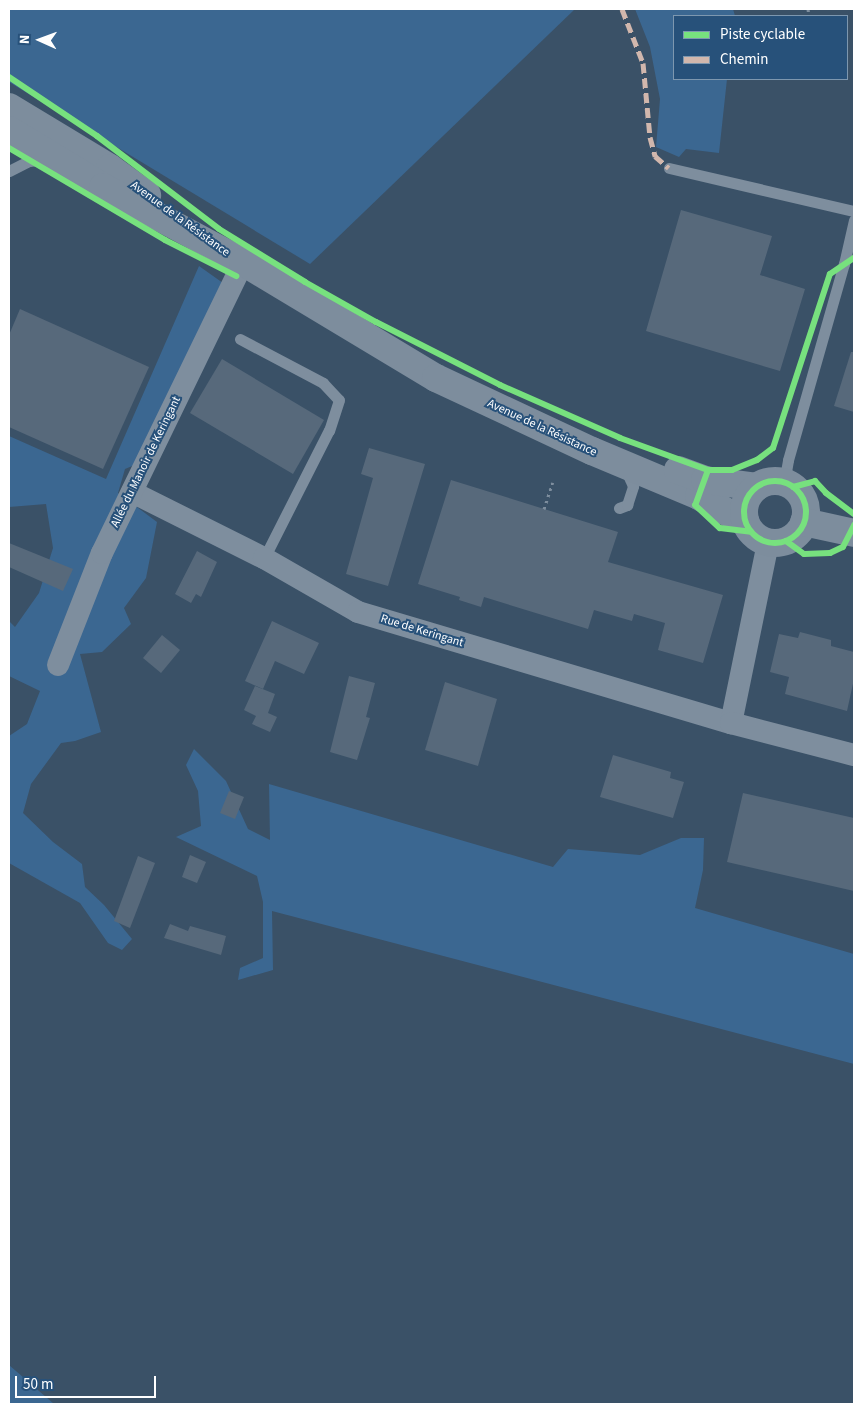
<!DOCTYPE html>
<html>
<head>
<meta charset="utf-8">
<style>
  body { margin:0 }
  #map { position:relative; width:863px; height:1413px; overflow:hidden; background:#3a5167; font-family:"Source Sans 3",sans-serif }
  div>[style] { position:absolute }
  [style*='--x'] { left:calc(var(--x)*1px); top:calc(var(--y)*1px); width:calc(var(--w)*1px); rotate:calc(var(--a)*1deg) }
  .green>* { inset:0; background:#3b6791 }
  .building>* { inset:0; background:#57697b }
  .path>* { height:3px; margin-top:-1.5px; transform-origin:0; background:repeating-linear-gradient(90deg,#7e8e9e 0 2.5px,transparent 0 6.5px) }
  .service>* { height:11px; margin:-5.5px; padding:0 5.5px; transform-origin:5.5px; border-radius:5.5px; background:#7e8e9e }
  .minor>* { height:22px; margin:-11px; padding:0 11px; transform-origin:11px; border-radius:11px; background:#7e8e9e }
  .primary>* { height:28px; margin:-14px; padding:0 14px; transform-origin:14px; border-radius:14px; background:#7d8d9d }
  .primary>.ring { margin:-14px; padding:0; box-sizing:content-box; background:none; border:28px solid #7d8d9d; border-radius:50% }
  .quiet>* { height:5px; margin-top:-2.5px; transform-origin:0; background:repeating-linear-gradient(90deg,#d1b7ad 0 10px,transparent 0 15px) }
  .cycleway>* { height:6px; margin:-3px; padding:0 3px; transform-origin:3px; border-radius:3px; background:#77e17e }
  .cycleway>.ring { margin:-3px; padding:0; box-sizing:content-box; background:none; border:6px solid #77e17e; border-radius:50% }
  span { translate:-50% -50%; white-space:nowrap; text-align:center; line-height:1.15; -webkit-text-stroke:4px #27517a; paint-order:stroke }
  .street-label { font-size:12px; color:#fff }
  .frame { position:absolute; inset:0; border:10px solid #fff; pointer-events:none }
  .legend { position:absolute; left:673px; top:15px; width:175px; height:65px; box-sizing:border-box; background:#27517a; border:1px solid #7d97af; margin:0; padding:6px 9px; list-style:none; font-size:15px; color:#fff }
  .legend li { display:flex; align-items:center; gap:10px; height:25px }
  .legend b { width:25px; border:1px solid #7d97af }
  .north { position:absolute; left:15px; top:15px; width:50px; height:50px; -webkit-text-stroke:4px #27517a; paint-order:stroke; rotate:272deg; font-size:14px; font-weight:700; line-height:20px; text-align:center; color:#fff }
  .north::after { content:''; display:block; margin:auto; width:18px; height:22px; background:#fff; clip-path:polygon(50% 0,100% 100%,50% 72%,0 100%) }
  .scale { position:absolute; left:15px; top:1376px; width:141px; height:22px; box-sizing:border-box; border:2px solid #fff; border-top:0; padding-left:6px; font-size:15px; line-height:18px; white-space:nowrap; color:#fff; -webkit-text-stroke:4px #27517a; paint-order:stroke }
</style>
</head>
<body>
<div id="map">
  <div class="green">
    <i style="clip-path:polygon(9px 9px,575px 9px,310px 264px,9px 82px)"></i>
    <i style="clip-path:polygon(635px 9px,733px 9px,735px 16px,674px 16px,674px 79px,727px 79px,719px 153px,686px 149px,679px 157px,656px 147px,660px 99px,650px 47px)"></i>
    <i style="clip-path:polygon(199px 266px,230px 288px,161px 454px,125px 469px,118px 493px,157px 522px,146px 578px,124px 608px,131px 624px,102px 652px,80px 654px,101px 732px,75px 741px,61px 743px,31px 784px,23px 813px,53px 842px,82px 864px,85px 887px,104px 905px,132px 939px,122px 950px,108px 943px,80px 903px,9px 863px,9px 736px,27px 724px,40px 691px,9px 676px,9px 621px,15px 627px,39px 593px,53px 548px,46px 504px,9px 507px,9px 436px,106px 479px)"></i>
    <i style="clip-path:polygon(194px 749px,226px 781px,248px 829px,270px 840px,269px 784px,553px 867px,568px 849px,640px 855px,681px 838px,704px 838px,703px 870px,695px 908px,854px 954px,854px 1064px,272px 911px,273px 970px,238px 980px,240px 968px,263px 958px,263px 902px,257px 876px,176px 837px,201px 826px,198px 791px,186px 765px)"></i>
    <i style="clip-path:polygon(9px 1365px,54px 1404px,9px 1404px)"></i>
  </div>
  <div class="building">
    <i style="clip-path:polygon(681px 210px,772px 236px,760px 275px,805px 289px,780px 371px,646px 331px)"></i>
    <i style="clip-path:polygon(20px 309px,149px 367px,103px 469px,9px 427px,9px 335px)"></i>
    <i style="clip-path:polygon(851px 352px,854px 352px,854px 412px,834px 406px)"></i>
    <i style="clip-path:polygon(222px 359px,324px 420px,293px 474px,190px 413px)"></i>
    <i style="clip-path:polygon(369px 448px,425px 464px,388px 586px,346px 574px,373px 478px,361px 474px)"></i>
    <i style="clip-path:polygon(451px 480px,618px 532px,608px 562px,723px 595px,703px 663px,658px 650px,665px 623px,634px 614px,632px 621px,594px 610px,588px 629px,484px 597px,481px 607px,459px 600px,460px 597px,418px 584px)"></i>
    <i style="clip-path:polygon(9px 543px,73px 569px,63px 591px,9px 567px)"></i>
    <i style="clip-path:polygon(197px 551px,217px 562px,201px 597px,196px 594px,191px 603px,175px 594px)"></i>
    <i style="clip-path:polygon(272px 621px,319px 643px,304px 674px,275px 661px,263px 689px,245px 681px)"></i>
    <i style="clip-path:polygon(800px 632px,831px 640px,831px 646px,854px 652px,854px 679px,847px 711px,785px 694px,789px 677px,770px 672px,779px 634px,798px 638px)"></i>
    <i style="clip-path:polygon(162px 635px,180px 650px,161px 673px,143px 658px)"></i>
    <i style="clip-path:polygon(349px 676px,375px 683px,366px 717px,370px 718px,357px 760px,330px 752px)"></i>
    <i style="clip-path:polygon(445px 682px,497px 699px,478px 766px,425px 750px)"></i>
    <i style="clip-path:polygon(255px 686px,275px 694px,268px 713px,277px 717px,270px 732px,252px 724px,256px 716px,244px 710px)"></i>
    <i style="clip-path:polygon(613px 755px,671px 772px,670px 778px,684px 782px,673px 818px,600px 797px)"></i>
    <i style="clip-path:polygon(229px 791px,244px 797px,235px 819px,220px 813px)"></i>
    <i style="clip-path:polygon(743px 793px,854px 818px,854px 891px,727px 862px)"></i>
    <i style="clip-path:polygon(190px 855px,206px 862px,197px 883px,182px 877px)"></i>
    <i style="clip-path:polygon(138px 856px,155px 863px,130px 928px,114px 921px)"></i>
    <i style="clip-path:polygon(170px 924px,188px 931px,190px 926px,226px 936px,221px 955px,164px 938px)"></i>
  </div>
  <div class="path">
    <i style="--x:808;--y:9;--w:7;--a:82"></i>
    <i style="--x:544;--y:509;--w:28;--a:-72"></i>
  </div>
  <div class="service">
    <i style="--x:669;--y:168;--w:190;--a:13.1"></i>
    <i style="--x:9;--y:171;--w:22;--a:-27"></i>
    <i style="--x:29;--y:161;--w:18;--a:-6"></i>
    <i style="--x:240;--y:339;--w:94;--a:27.9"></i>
    <i style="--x:323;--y:383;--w:23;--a:47"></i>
    <i style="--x:339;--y:400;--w:32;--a:108"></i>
    <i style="--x:329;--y:430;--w:144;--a:116.9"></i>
    <i style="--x:784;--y:483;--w:23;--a:-80"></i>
    <i style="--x:788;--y:460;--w:204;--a:-74.1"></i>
    <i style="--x:844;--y:264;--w:45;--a:-77.2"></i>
    <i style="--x:619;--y:508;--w:9;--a:-21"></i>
    <i style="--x:627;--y:505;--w:20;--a:-72"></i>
    <i style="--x:633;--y:486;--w:20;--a:-114"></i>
  </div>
  <div class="minor">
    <i style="--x:132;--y:492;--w:148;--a:26.6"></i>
    <i style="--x:264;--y:558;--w:108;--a:29.9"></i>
    <i style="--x:358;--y:612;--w:389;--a:16.6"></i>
    <i style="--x:768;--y:543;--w:184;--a:101.6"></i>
    <i style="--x:731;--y:723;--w:127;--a:14.6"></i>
    <i style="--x:58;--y:665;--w:120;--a:-68.6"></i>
    <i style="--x:102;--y:553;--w:323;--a:-64.1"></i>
  </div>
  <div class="primary">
    <i style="--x:9;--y:107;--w:118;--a:31.1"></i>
    <i style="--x:110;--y:168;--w:46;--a:36.1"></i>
    <i style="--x:9;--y:130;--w:110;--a:31.2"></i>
    <i style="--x:103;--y:187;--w:159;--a:28.2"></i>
    <i style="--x:243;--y:262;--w:225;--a:31"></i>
    <i style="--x:436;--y:378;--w:172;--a:25.1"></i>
    <i style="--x:592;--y:451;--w:116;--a:22.8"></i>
    <i style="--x:699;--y:496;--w:54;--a:29.9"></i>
    <i style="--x:678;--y:470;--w:29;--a:20"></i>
    <i style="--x:705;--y:480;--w:52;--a:7.7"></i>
    <i class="ring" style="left:744px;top:481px;width:34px;height:34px"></i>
    <i style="--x:804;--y:522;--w:51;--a:12.4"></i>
  </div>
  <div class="quiet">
    <i style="--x:622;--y:9;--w:58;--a:68.7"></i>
    <i style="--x:643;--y:63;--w:74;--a:84.6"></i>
    <i style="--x:650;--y:137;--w:20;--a:75"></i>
    <i style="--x:655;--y:156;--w:18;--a:41"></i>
  </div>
  <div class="cycleway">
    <i style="--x:9;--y:77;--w:106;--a:33.8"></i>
    <i style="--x:97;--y:136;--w:153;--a:37.3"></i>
    <i style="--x:219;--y:229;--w:101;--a:31.6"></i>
    <i style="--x:305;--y:282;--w:81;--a:29.4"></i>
    <i style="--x:376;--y:322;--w:139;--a:26.9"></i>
    <i style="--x:500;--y:385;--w:131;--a:23.8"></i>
    <i style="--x:620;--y:438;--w:94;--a:20"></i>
    <i style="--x:708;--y:470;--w:24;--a:0"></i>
    <i style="--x:732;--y:470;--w:27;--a:-22"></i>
    <i style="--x:757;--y:460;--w:20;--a:-37"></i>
    <i style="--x:773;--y:448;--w:183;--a:-71.9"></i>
    <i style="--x:830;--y:274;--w:29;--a:-34"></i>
    <i style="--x:9;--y:148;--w:181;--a:30.5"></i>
    <i style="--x:165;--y:240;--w:80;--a:26.9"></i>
    <i style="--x:708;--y:470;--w:37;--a:110"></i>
    <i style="--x:695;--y:505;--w:34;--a:43"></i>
    <i style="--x:720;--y:528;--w:31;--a:7"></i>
    <i class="ring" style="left:744px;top:481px;width:56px;height:56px"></i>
    <i style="--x:793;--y:487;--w:23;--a:-15"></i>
    <i style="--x:815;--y:481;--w:16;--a:47"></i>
    <i style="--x:826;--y:493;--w:35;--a:37"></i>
    <i style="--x:786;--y:541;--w:22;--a:36"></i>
    <i style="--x:804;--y:554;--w:26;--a:-2"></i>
    <i style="--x:830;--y:553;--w:14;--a:-25"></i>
    <i style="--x:843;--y:547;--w:25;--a:-63"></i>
  </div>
  <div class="street-label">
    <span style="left:180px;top:219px;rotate:36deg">Avenue de la Résistance</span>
    <span style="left:542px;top:428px;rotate:25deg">Avenue de la Résistance</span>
    <span style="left:146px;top:462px;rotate:-64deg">Allée du Manoir de Keringant</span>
    <span style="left:422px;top:631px;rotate:17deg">Rue de Keringant</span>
  </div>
  <div class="frame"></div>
  <ul class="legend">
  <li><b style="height:6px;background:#77e17e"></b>Piste cyclable</li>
  <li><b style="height:6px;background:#d1b7ad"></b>Chemin</li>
  </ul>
  <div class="north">N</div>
  <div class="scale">50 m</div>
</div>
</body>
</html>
